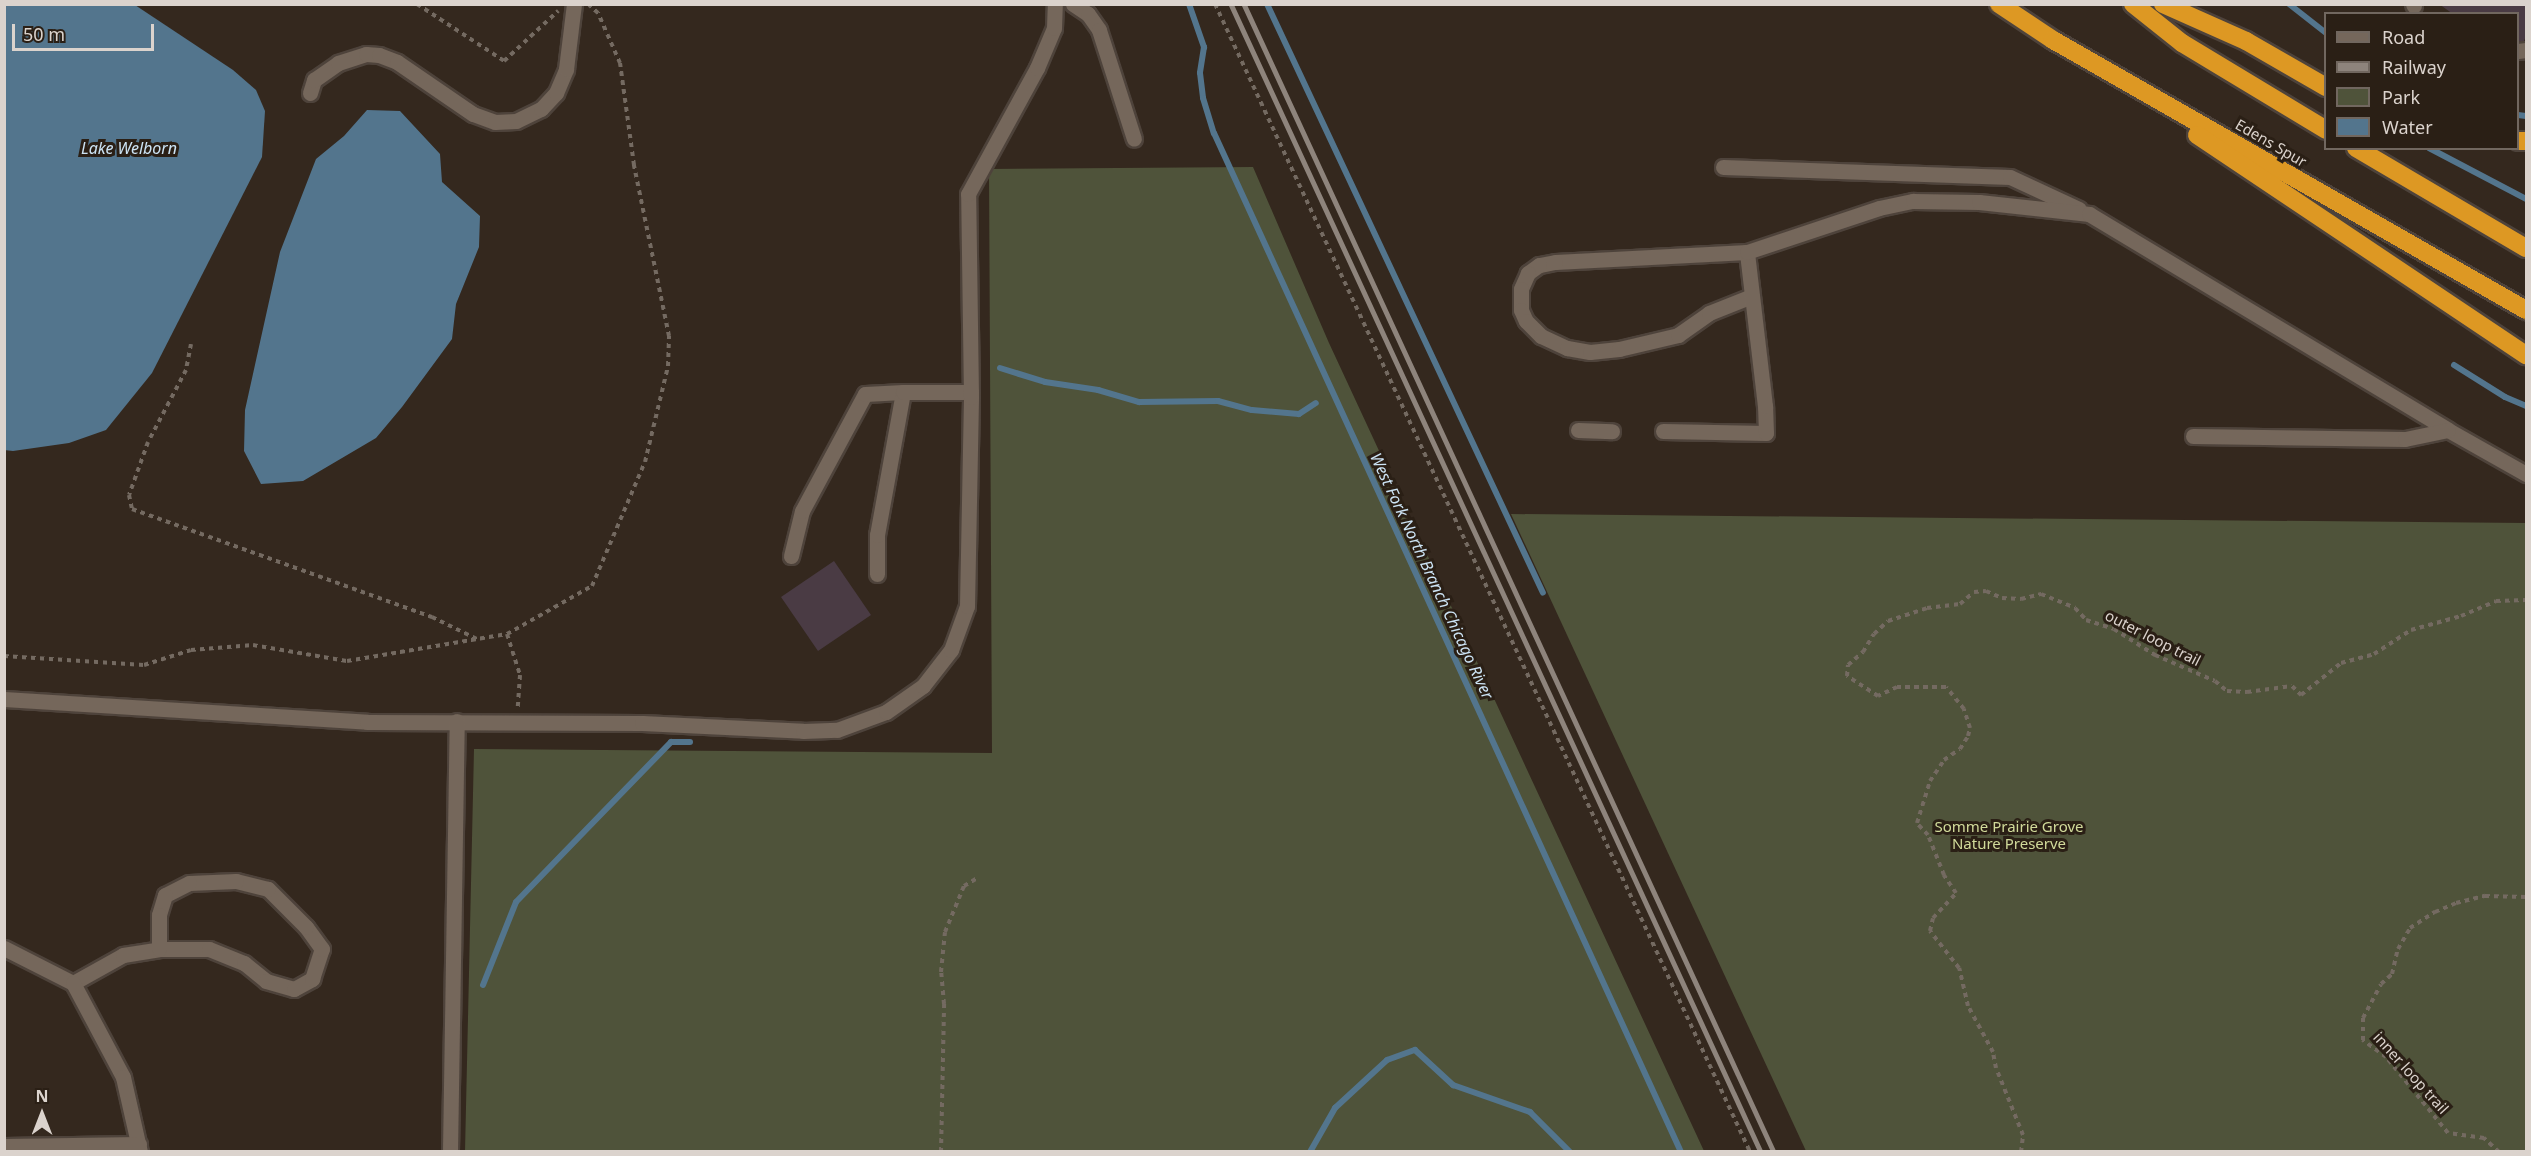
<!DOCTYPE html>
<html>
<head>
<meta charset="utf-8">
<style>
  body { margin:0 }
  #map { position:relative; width:2531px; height:1156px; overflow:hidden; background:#34281e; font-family:"Noto Sans",sans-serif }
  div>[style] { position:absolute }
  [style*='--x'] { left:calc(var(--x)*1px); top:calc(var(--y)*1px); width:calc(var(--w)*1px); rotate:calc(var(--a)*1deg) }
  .green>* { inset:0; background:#4f533a }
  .water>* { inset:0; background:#53758d }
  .stream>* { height:6px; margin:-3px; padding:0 3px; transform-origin:3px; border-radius:3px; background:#53758d }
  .building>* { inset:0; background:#4a3b44 }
  .path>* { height:4px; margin-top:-2px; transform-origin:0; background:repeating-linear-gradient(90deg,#746a61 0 4.5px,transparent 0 9px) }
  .roads { filter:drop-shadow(2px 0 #4e433b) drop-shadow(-2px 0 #4e433b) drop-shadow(0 2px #4e433b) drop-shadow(0 -2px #4e433b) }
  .minor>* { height:15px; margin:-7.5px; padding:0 7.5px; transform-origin:7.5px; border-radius:7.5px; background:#75675b }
  .highway>* { height:18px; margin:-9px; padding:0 9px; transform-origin:9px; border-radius:9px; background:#dd9823 }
  .rail>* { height:4.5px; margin:-2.25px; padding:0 2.25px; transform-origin:2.25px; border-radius:2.25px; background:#8e847c }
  span { translate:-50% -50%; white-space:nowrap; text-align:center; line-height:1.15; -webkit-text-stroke:6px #2a1f15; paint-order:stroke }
  .street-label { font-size:15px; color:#dbd3cd }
  .park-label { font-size:15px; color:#d1da9a }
  .water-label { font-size:16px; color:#cde4f5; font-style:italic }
  .frame { position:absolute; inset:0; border:6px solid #dbd3cd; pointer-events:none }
  .legend { position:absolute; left:2324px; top:12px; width:195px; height:138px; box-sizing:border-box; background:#2a1f15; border:2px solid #71675f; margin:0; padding:8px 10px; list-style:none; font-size:18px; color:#dbd3cd }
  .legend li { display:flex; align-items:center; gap:12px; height:30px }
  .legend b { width:30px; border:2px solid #71675f }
  .north { position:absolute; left:12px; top:1084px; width:60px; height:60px; -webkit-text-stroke:4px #2a1f15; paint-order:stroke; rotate:0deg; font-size:16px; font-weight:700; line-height:24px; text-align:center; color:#dbd3cd }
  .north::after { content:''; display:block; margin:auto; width:21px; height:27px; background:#dbd3cd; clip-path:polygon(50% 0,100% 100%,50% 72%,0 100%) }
  .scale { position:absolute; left:12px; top:24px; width:142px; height:27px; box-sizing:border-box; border:3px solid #dbd3cd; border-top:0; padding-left:8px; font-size:18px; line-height:21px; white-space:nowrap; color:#dbd3cd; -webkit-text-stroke:4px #2a1f15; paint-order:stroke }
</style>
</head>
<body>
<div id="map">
  <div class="green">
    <i style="clip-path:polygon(1253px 167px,1329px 343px,1704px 1151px,465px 1152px,474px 749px,992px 753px,989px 169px)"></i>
    <i style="clip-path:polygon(1511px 514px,2526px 523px,2526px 1151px,1806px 1151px)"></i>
  </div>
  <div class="water">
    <i style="clip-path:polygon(5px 4px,135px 5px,233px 70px,256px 90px,265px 111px,262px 157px,152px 373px,106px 430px,69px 443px,13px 451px,4px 450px)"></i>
    <i style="clip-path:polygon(367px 110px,400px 111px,440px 154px,442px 182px,480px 216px,479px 247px,456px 304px,452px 339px,402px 407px,376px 438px,303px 481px,261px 484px,244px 451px,245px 410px,280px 252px,316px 159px,344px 136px)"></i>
  </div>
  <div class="stream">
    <i style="--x:1189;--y:4;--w:46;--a:70.8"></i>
    <i style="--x:1204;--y:47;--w:26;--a:99"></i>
    <i style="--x:1200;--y:73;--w:25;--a:83"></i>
    <i style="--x:1203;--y:98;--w:37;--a:73"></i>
    <i style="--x:1214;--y:133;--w:1121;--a:65.38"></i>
    <i style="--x:1267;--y:4;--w:650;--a:64.89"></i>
    <i style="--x:2289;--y:4;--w:47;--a:38.1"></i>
    <i style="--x:2518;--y:115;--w:8;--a:7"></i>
    <i style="--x:2429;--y:148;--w:110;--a:27.7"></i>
    <i style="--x:2454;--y:365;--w:60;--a:32.1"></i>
    <i style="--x:2505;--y:397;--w:23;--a:23"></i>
    <i style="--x:1000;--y:368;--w:47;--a:17.3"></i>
    <i style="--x:1045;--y:382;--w:54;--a:8.6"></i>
    <i style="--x:1098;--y:390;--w:43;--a:16.3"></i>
    <i style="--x:1139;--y:402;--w:79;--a:-0.7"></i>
    <i style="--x:1218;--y:401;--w:35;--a:15"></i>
    <i style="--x:1252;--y:410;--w:47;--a:4.9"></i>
    <i style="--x:1299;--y:414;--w:20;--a:-33"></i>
    <i style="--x:483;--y:985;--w:89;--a:-68.3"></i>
    <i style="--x:516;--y:902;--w:223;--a:-45.9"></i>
    <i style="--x:671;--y:742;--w:19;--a:0"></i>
    <i style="--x:1310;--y:1152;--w:51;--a:-60.4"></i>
    <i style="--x:1335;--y:1108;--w:71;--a:-42.7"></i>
    <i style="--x:1387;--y:1060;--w:30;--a:-20"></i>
    <i style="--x:1415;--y:1050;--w:52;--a:42.6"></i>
    <i style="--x:1453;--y:1085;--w:82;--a:19.3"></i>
    <i style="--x:1530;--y:1112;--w:57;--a:45"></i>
  </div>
  <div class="building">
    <i style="clip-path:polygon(2439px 4px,2526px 4px,2526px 36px,2524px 41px,2518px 42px,2518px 14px,2453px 14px)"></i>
    <i style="clip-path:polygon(834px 561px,871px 615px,818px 651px,781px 597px)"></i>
  </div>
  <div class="path">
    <i style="--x:417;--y:4;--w:104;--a:33.2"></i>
    <i style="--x:504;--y:61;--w:74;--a:-42.8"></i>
    <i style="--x:1215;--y:4;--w:1267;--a:65.01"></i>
    <i style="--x:191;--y:344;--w:26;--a:101"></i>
    <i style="--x:186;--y:370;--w:81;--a:117.8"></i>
    <i style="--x:148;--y:442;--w:56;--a:109.7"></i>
    <i style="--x:129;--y:495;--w:14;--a:78"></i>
    <i style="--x:132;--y:509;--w:319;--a:19.8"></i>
    <i style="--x:432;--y:617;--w:50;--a:26.1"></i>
    <i style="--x:507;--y:634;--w:43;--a:72.4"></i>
    <i style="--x:520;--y:675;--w:32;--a:94"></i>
    <i style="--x:4;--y:656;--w:140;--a:3.7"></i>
    <i style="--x:144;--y:665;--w:49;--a:-17.7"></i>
    <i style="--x:191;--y:650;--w:62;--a:-4.6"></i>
    <i style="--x:253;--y:645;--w:95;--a:9.7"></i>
    <i style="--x:347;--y:661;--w:162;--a:-9.6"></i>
    <i style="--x:507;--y:634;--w:98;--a:-29.5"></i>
    <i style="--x:592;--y:586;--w:135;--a:-66.9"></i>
    <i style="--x:645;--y:462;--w:99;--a:-76.5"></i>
    <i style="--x:668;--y:366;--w:30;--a:-88"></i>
    <i style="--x:669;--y:336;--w:175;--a:-101.6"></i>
    <i style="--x:634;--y:165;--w:103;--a:-97.8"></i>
    <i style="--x:620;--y:63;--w:55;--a:-113.7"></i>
    <i style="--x:598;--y:13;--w:12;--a:-138"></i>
    <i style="--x:941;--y:1152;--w:148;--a:-88.8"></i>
    <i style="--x:944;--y:1004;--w:32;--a:-95"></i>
    <i style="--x:941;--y:972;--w:40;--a:-84.3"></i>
    <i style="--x:945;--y:932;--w:50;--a:-67.6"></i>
    <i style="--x:964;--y:886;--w:17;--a:-31"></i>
    <i style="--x:2021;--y:1152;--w:17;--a:-83"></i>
    <i style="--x:2023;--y:1135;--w:72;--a:-111.9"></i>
    <i style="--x:1996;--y:1068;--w:16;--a:-101"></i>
    <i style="--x:1993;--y:1052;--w:52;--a:-118.5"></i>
    <i style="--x:1968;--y:1006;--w:39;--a:-103"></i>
    <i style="--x:1959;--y:968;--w:47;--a:-128.1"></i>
    <i style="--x:1930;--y:931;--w:13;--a:-77"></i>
    <i style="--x:1933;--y:918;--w:34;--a:-47"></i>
    <i style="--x:1956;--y:893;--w:22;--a:-124"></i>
    <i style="--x:1944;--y:875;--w:43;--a:-111.8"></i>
    <i style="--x:1928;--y:835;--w:16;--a:-133"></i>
    <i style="--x:1917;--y:823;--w:44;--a:-72.8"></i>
    <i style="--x:1930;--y:781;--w:25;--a:-56"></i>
    <i style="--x:1944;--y:760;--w:19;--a:-35"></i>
    <i style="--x:1960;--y:749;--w:15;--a:-58"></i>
    <i style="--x:1968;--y:736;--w:8;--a:-76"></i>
    <i style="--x:1970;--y:728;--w:20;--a:-108"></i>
    <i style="--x:1964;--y:709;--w:28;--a:-129"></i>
    <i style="--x:1946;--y:687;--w:49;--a:180"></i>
    <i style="--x:1897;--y:687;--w:21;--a:155"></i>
    <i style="--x:1878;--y:696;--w:37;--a:-147"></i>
    <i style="--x:1847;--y:676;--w:11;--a:-85"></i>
    <i style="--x:1848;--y:665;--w:20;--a:-41"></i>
    <i style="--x:1863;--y:652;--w:21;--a:-59"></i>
    <i style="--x:1874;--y:634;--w:19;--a:-43"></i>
    <i style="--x:1888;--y:621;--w:41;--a:-18.4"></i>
    <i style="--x:1927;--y:608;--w:33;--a:-7"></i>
    <i style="--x:1960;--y:604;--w:18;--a:-41"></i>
    <i style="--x:1974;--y:592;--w:12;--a:-5"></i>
    <i style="--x:1986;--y:591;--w:17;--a:24"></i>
    <i style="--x:2002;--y:598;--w:19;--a:3"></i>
    <i style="--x:2021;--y:599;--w:21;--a:-14"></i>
    <i style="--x:2041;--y:594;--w:37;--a:22"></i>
    <i style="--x:2075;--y:608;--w:16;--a:47"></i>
    <i style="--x:2086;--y:620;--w:29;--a:18"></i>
    <i style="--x:2114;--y:629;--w:49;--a:32.4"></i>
    <i style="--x:2155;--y:655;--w:65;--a:23.4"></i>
    <i style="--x:2215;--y:681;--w:16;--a:40"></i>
    <i style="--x:2227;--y:691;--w:20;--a:3"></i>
    <i style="--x:2247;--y:692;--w:45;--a:-7.6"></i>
    <i style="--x:2292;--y:686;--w:13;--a:45"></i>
    <i style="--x:2301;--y:695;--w:51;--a:-38.7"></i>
    <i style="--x:2341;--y:663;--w:34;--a:-15"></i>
    <i style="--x:2374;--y:654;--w:44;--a:-33"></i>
    <i style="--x:2411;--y:630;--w:52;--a:-15.6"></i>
    <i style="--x:2461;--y:616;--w:38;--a:-23"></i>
    <i style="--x:2496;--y:601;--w:30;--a:-2"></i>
    <i style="--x:2499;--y:1152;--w:21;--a:-137"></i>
    <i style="--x:2484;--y:1138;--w:36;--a:-172"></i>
    <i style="--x:2448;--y:1133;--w:98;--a:-129.2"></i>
    <i style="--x:2386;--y:1057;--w:29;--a:-144"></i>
    <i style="--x:2363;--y:1040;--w:22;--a:-90"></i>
    <i style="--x:2363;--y:1018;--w:38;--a:-62"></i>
    <i style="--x:2381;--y:984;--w:15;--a:-42"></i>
    <i style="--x:2392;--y:974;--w:26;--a:-77"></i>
    <i style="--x:2398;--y:949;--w:24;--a:-60"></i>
    <i style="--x:2410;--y:928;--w:30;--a:-33"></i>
    <i style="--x:2435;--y:912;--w:23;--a:-23"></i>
    <i style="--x:2456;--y:903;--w:30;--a:-14"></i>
    <i style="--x:2485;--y:896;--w:41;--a:1.4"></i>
  </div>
  <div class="roads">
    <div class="minor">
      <i style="--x:1073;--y:4;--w:18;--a:34"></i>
      <i style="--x:1088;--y:14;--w:19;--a:55"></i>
      <i style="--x:1099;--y:30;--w:114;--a:72.2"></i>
      <i style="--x:2413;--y:4;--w:2;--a:63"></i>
      <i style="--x:2518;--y:51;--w:8;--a:-7"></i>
      <i style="--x:310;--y:93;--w:14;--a:-73"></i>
      <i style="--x:314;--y:80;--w:29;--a:-35"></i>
      <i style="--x:338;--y:63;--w:29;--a:-18"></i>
      <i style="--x:366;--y:54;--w:13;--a:4"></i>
      <i style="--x:379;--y:55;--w:19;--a:21"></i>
      <i style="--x:397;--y:62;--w:92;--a:34.4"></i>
      <i style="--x:473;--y:114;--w:23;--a:20"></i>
      <i style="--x:495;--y:122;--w:21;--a:-3"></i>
      <i style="--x:516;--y:121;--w:28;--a:-26"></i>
      <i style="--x:541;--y:109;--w:22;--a:-47"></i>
      <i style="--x:556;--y:93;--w:26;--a:-67"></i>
      <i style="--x:566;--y:69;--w:65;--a:-83"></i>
      <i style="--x:1723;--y:167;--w:287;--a:2"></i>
      <i style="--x:2010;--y:177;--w:76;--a:24.9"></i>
      <i style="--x:1747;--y:252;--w:192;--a:177"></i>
      <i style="--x:1555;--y:262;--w:16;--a:169"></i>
      <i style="--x:1539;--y:265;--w:14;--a:144"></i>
      <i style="--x:1528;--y:273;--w:17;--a:114"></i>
      <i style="--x:1521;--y:289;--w:21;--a:90"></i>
      <i style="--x:1521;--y:310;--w:12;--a:66"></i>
      <i style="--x:1526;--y:321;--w:21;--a:45"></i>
      <i style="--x:1541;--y:336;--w:29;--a:25"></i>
      <i style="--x:1567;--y:348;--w:23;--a:10"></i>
      <i style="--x:1590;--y:352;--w:29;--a:-6"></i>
      <i style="--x:1619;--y:349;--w:61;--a:-13.3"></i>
      <i style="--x:1678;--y:335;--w:38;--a:-35"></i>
      <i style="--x:1709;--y:313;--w:46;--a:-21.6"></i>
      <i style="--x:1578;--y:430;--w:34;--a:2"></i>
      <i style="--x:1663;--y:431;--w:103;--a:1.1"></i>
      <i style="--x:1766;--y:433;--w:27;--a:-92"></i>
      <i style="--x:1765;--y:406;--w:155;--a:-96.7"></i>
      <i style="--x:1747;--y:252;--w:139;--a:-18.4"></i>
      <i style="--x:1879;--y:208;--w:35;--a:-12"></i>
      <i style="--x:1913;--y:201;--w:66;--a:0.9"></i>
      <i style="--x:1979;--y:202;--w:111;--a:6.2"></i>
      <i style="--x:2089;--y:214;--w:419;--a:31"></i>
      <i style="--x:2448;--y:430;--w:90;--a:29.4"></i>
      <i style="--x:2193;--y:436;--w:212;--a:0.8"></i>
      <i style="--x:2405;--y:439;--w:44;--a:-11.8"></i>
      <i style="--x:791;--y:556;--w:46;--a:-76.3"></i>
      <i style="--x:802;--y:511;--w:133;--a:-61.7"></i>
      <i style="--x:865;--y:394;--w:38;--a:-3"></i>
      <i style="--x:877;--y:574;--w:39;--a:-90"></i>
      <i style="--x:877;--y:535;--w:145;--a:-79.7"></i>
      <i style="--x:903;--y:392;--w:68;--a:0"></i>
      <i style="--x:4;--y:699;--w:364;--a:3.6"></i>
      <i style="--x:367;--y:722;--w:275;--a:0.2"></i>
      <i style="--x:642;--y:723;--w:161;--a:2.8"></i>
      <i style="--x:803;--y:731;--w:34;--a:-2"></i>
      <i style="--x:837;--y:730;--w:52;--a:-20.2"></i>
      <i style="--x:886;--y:712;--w:45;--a:-35.1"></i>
      <i style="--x:923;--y:686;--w:46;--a:-52.1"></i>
      <i style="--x:951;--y:650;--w:47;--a:-70"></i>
      <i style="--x:967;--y:606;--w:209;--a:-88.9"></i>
      <i style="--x:971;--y:397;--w:203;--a:-90.8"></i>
      <i style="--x:968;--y:194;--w:144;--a:-61.3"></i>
      <i style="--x:1037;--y:68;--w:43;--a:-67"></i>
      <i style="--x:1054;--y:28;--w:24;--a:-88"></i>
      <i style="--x:4;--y:948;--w:77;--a:26.9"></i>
      <i style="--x:73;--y:983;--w:57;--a:-29.2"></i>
      <i style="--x:123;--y:955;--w:36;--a:-9"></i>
      <i style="--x:159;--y:949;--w:50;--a:0"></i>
      <i style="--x:209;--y:949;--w:38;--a:22"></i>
      <i style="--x:244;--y:963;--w:28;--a:39"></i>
      <i style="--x:266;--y:981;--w:29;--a:16"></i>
      <i style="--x:294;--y:989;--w:21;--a:-29"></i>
      <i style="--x:312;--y:979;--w:32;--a:-72"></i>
      <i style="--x:322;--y:949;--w:27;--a:-126"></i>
      <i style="--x:306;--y:927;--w:54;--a:-135"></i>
      <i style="--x:268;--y:889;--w:33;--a:-166"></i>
      <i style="--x:236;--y:881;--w:47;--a:177.6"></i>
      <i style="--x:189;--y:883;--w:27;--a:153"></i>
      <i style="--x:165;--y:895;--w:21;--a:107"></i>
      <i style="--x:159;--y:915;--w:34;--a:90"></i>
      <i style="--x:73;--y:983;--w:106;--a:62"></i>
      <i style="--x:123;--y:1077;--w:77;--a:77.2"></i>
      <i style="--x:4;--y:1146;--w:135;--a:-0.8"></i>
      <i style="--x:450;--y:1152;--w:431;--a:-89.1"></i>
    </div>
    <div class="highway">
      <i style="--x:1999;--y:4;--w:65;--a:33.7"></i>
      <i style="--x:2053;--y:40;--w:545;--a:29.72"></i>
      <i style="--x:2133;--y:4;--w:63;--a:38.5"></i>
      <i style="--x:2182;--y:43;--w:168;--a:31.1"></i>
      <i style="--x:2163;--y:4;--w:91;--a:24"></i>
      <i style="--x:2246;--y:41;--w:92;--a:29.9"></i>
      <i style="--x:2197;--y:135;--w:396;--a:33.8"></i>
      <i style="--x:2518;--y:141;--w:8;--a:0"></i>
      <i style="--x:2356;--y:148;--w:197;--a:30.5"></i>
    </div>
  </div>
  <div class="rail">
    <i style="--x:1231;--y:4;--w:1264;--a:65.22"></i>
    <i style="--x:1244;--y:4;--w:1264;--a:65.22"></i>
  </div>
  <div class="street-label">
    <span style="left:2271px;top:143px;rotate:30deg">Edens Spur</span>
    <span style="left:2153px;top:638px;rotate:27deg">outer loop trail</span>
    <span style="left:2411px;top:1073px;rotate:48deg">inner loop trail</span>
  </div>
  <div class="park-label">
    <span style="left:2009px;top:835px">Somme Prairie Grove<br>Nature Preserve</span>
  </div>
  <div class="water-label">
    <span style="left:129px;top:148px">Lake Welborn</span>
    <span style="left:1432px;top:576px;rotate:65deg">West Fork North Branch Chicago River</span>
  </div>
  <div class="frame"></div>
  <ul class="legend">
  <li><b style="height:8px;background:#75675b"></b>Road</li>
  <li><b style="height:8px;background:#8e847c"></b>Railway</li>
  <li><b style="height:16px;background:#4f533a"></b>Park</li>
  <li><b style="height:16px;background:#53758d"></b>Water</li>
  </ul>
  <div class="north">N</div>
  <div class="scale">50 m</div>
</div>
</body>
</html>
